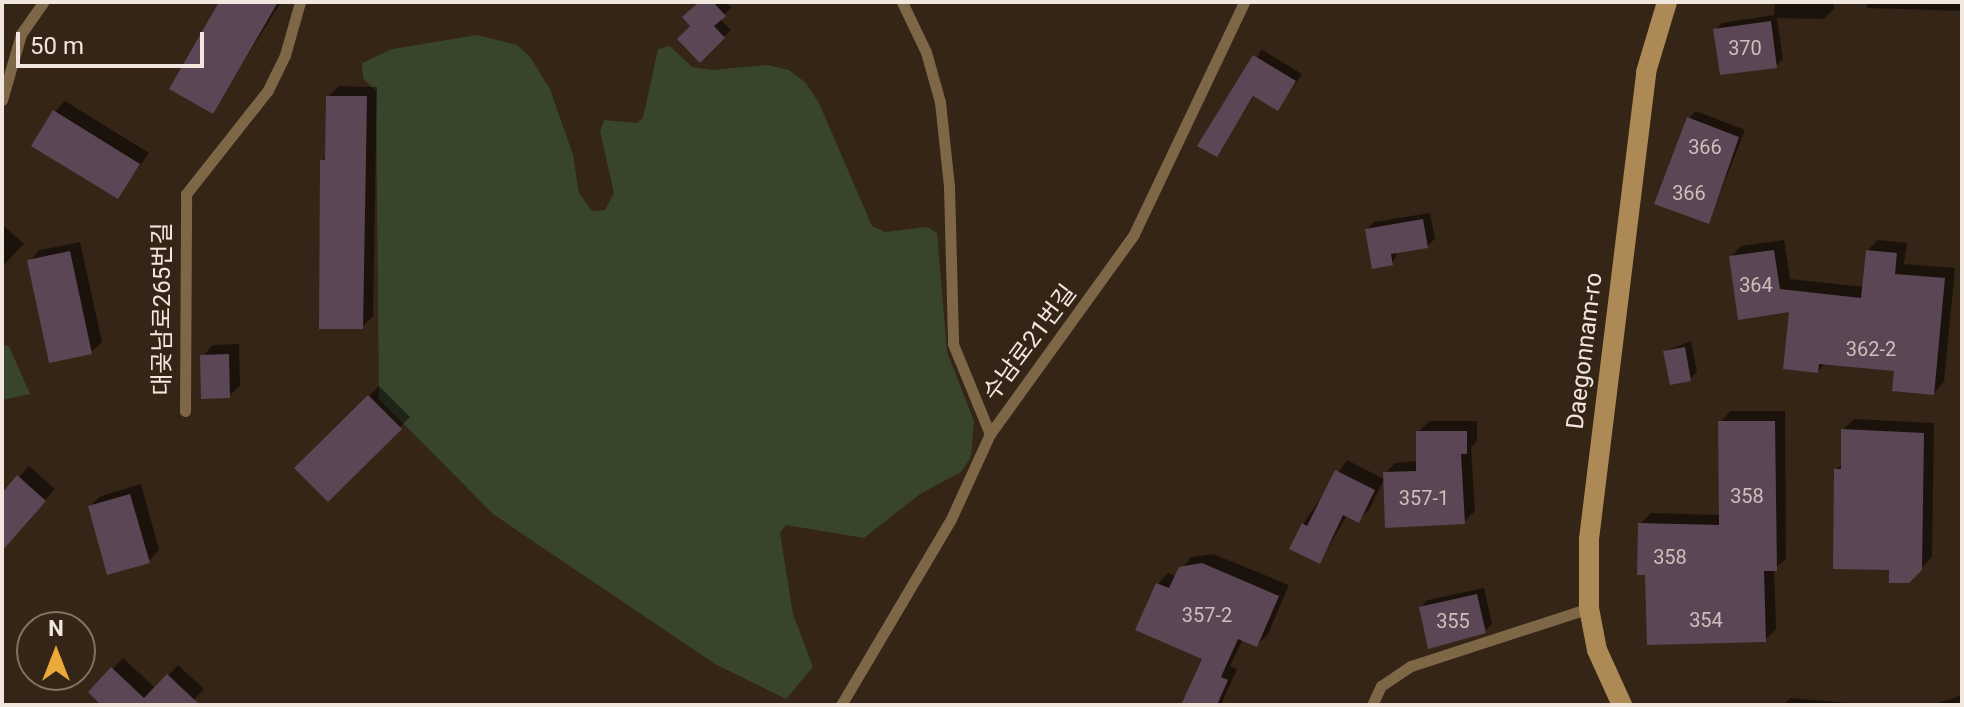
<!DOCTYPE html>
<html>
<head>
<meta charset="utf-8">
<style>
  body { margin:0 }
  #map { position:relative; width:1964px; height:707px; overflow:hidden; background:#342516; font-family:Roboto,"Noto Sans KR",sans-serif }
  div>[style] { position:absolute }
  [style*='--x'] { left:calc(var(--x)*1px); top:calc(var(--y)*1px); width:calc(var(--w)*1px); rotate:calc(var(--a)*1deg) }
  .green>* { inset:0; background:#39442c }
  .shadow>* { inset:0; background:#0007 }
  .building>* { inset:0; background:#5a4654 }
  .lane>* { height:11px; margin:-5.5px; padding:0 5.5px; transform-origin:5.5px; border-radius:5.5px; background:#7d6747 }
  .secondary>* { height:20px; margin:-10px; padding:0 10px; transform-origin:10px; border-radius:10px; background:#ad8a55 }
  span { translate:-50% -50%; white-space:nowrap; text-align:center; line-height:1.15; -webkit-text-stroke:7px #342516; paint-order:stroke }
  .number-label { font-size:20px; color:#ccbfbc }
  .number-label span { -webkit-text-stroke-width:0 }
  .street-label { font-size:24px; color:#f2e7de }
  .frame { position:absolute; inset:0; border:4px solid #f2e7de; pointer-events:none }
  .north { position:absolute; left:16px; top:611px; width:80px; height:80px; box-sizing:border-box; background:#342516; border:2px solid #807366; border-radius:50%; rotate:0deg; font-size:22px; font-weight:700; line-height:32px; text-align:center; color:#f2e7de }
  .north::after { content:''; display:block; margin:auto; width:28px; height:36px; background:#eca93b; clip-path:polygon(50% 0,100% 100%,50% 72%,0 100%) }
  .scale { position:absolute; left:16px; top:32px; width:188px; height:36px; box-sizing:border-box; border:4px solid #f2e7de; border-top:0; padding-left:10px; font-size:24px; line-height:28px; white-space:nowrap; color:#f2e7de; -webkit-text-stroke:6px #342516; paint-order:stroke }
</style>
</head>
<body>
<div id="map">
  <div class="green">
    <i style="clip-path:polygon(477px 35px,517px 45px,530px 57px,550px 89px,573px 155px,579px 193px,592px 211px,605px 210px,614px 193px,600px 131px,604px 120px,637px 123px,643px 118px,658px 49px,670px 46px,692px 67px,712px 70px,768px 65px,789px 70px,806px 83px,819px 103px,872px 226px,885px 232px,927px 227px,937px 233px,947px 352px,974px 421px,971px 457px,961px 472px,920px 494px,864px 538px,786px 525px,780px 533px,793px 614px,813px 667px,786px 699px,715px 664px,493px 514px,379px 399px,376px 92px,363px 78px,362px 63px,392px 49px)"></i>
    <i style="clip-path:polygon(2px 345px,9px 346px,30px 394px,2px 400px)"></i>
  </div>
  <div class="shadow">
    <i style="clip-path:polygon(221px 2px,281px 2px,213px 111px)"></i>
    <i style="clip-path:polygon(701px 2px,726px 2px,731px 8px,720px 19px,731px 30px,700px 60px,693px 26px)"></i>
    <i style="clip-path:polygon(1775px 2px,1834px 2px,1834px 9px,1824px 19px,1777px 18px,1783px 59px,1776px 66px,1715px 30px,1722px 23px,1774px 15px)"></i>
    <i style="clip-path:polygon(1867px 2px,1962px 2px,1962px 11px,1867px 8px)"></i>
    <i style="clip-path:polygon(1261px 49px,1302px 74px,1278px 109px,1255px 95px,1216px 155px)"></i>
    <i style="clip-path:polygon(339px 86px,377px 87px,373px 316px,362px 327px,322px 161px,328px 155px,328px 97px)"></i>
    <i style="clip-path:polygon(65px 101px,149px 153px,117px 197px,55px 111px)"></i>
    <i style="clip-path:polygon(1696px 111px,1745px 130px,1709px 221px,1689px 118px)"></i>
    <i style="clip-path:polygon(1430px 213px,1435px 239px,1427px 246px,1398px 251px,1392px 264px,1367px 229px,1374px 222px)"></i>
    <i style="clip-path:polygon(2px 224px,24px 244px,2px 267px)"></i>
    <i style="clip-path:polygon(1784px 240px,1790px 279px,1864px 287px,1868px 250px,1878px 240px,1907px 243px,1904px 264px,1955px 268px,1944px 382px,1934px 393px,1896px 369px,1826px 363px,1818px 371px,1792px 310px,1731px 257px,1741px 246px)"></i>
    <i style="clip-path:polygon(80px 242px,102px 342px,91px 352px,29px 261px,40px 250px)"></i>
    <i style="clip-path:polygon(1691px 341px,1697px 372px,1690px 379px,1665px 351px)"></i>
    <i style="clip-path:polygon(239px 344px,240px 386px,229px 396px,203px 356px,213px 345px)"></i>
    <i style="clip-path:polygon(379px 386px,410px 417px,328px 499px,297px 468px)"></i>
    <i style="clip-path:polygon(1731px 411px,1785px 411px,1786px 559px,1774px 569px,1776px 629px,1765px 640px,1647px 573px,1640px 524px,1651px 513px,1721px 515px,1720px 422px)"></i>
    <i style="clip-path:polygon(1854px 419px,1934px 423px,1932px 557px,1908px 581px,1891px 568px,1836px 470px,1843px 463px,1843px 429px)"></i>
    <i style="clip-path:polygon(1429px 421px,1477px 421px,1477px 441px,1471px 447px,1475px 511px,1464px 522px,1385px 473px,1395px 463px,1418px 461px,1418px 432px)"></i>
    <i style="clip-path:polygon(1347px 460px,1384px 479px,1369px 510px,1358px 520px,1347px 515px,1320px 562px,1303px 524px)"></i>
    <i style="clip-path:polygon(29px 466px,55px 489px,2px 548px,2px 496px)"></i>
    <i style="clip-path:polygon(141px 484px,159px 550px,149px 561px,90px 506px,101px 496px)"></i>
    <i style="clip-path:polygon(1213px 554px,1289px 585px,1268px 634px,1257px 645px,1243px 639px,1230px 666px,1237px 669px,1221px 705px,1183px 705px,1205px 657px,1158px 584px,1168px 573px,1176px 577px,1191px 557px)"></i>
    <i style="clip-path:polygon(1484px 588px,1492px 624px,1485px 631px,1421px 607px,1428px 600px)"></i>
    <i style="clip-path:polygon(123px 658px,156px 689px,178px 665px,204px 689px,189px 705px,105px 705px,91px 692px)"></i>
    <i style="clip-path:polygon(1962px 695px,1962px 705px,1932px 705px)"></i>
    <i style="clip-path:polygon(1790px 698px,1849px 703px,1849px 705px,1783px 705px)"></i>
  </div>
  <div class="building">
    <i style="clip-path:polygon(219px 2px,278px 2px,213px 114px,169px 89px)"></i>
    <i style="clip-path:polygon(699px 2px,713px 2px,726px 16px,714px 26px,725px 38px,700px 63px,677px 39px,690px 26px,682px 17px)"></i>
    <i style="clip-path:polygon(1771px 21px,1777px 68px,1720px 75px,1713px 29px)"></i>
    <i style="clip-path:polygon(1253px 55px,1296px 81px,1278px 111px,1253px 96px,1217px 157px,1197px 146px)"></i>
    <i style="clip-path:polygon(326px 96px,367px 96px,363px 329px,319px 329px,320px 160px,325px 160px)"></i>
    <i style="clip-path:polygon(53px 110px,140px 164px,118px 199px,31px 146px)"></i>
    <i style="clip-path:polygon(1687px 117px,1739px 137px,1709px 224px,1654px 204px)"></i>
    <i style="clip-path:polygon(1423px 219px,1428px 248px,1391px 254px,1393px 265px,1372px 269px,1365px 229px)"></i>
    <i style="clip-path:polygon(1774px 250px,1780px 289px,1861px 298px,1866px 250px,1897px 253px,1895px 274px,1945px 278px,1934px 395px,1892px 391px,1894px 371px,1819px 364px,1818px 373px,1783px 369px,1789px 312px,1738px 320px,1729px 256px)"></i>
    <i style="clip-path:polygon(70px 251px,92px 354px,49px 363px,27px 260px)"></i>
    <i style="clip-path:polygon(1685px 347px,1691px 381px,1670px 385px,1663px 351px)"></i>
    <i style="clip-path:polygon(229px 354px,230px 398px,201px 399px,200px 355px)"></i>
    <i style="clip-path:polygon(368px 395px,402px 429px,328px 502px,294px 468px)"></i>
    <i style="clip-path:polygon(1718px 421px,1775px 421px,1777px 571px,1764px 571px,1766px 642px,1647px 645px,1645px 575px,1637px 575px,1638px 523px,1719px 525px)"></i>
    <i style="clip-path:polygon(1841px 429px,1924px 433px,1922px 570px,1909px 583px,1889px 583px,1889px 570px,1833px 569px,1834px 469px,1841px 469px)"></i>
    <i style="clip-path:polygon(1416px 431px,1467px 431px,1467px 454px,1461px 454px,1465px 524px,1385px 528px,1383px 472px,1416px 471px)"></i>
    <i style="clip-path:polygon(1335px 470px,1375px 490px,1359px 523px,1343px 515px,1320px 564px,1289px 549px,1302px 523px,1307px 526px)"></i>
    <i style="clip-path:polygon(17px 475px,46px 501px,2px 551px,2px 493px)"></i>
    <i style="clip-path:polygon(130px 494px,150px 563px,107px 575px,88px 506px)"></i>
    <i style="clip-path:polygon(1202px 563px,1279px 596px,1257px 647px,1238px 639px,1221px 677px,1228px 680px,1217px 705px,1181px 705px,1202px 659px,1135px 630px,1156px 583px,1169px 588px,1179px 567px)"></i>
    <i style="clip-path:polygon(1477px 594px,1486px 633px,1428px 649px,1419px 607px)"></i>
    <i style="clip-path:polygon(111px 667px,144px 698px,167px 674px,200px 705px,101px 705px,88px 692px)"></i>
  </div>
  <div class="lane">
    <i style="--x:902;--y:2;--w:55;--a:64.4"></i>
    <i style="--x:926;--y:52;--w:52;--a:74.4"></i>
    <i style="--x:940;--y:102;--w:84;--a:83.9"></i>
    <i style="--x:949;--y:186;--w:158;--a:88.5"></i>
    <i style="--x:953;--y:344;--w:97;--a:67.7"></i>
    <i style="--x:2;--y:100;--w:69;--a:-73.9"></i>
    <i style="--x:21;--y:34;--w:39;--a:-55"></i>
    <i style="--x:185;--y:411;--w:217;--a:-89.7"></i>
    <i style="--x:186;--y:194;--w:132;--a:-51.7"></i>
    <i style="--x:268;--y:90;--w:39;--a:-64"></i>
    <i style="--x:285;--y:55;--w:55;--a:-74.2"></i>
    <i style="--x:841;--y:705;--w:216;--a:-59.4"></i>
    <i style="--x:951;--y:519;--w:94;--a:-65.4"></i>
    <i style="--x:990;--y:434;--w:246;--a:-54.2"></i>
    <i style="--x:1134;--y:234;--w:257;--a:-64.6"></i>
    <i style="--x:1372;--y:705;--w:21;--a:-65"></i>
    <i style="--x:1381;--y:686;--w:36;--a:-34"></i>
    <i style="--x:1411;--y:666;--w:187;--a:-18"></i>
  </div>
  <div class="secondary">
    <i style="--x:1622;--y:705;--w:60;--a:-114.4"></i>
    <i style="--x:1597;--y:650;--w:43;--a:-100.8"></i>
    <i style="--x:1589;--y:608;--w:69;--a:-90"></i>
    <i style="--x:1589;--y:539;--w:470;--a:-83"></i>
    <i style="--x:1646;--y:72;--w:73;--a:-73.3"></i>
  </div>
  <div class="number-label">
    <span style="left:1745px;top:48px">370</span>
    <span style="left:1705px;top:147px">366</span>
    <span style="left:1689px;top:193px">366</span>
    <span style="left:1756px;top:285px">364</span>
    <span style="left:1871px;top:349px">362-2</span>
    <span style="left:1747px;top:496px">358</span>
    <span style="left:1424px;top:498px">357-1</span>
    <span style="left:1670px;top:557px">358</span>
    <span style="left:1207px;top:615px">357-2</span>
    <span style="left:1706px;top:620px">354</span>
    <span style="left:1453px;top:621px">355</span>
  </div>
  <div class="street-label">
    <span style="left:163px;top:309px;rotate:-90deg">대곶남로265번길</span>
    <span style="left:1030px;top:343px;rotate:-53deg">수남로21번길</span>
    <span style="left:1585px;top:351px;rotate:-83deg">Daegonnam-ro</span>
  </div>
  <div class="frame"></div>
  <div class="north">N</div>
  <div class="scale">50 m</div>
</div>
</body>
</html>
